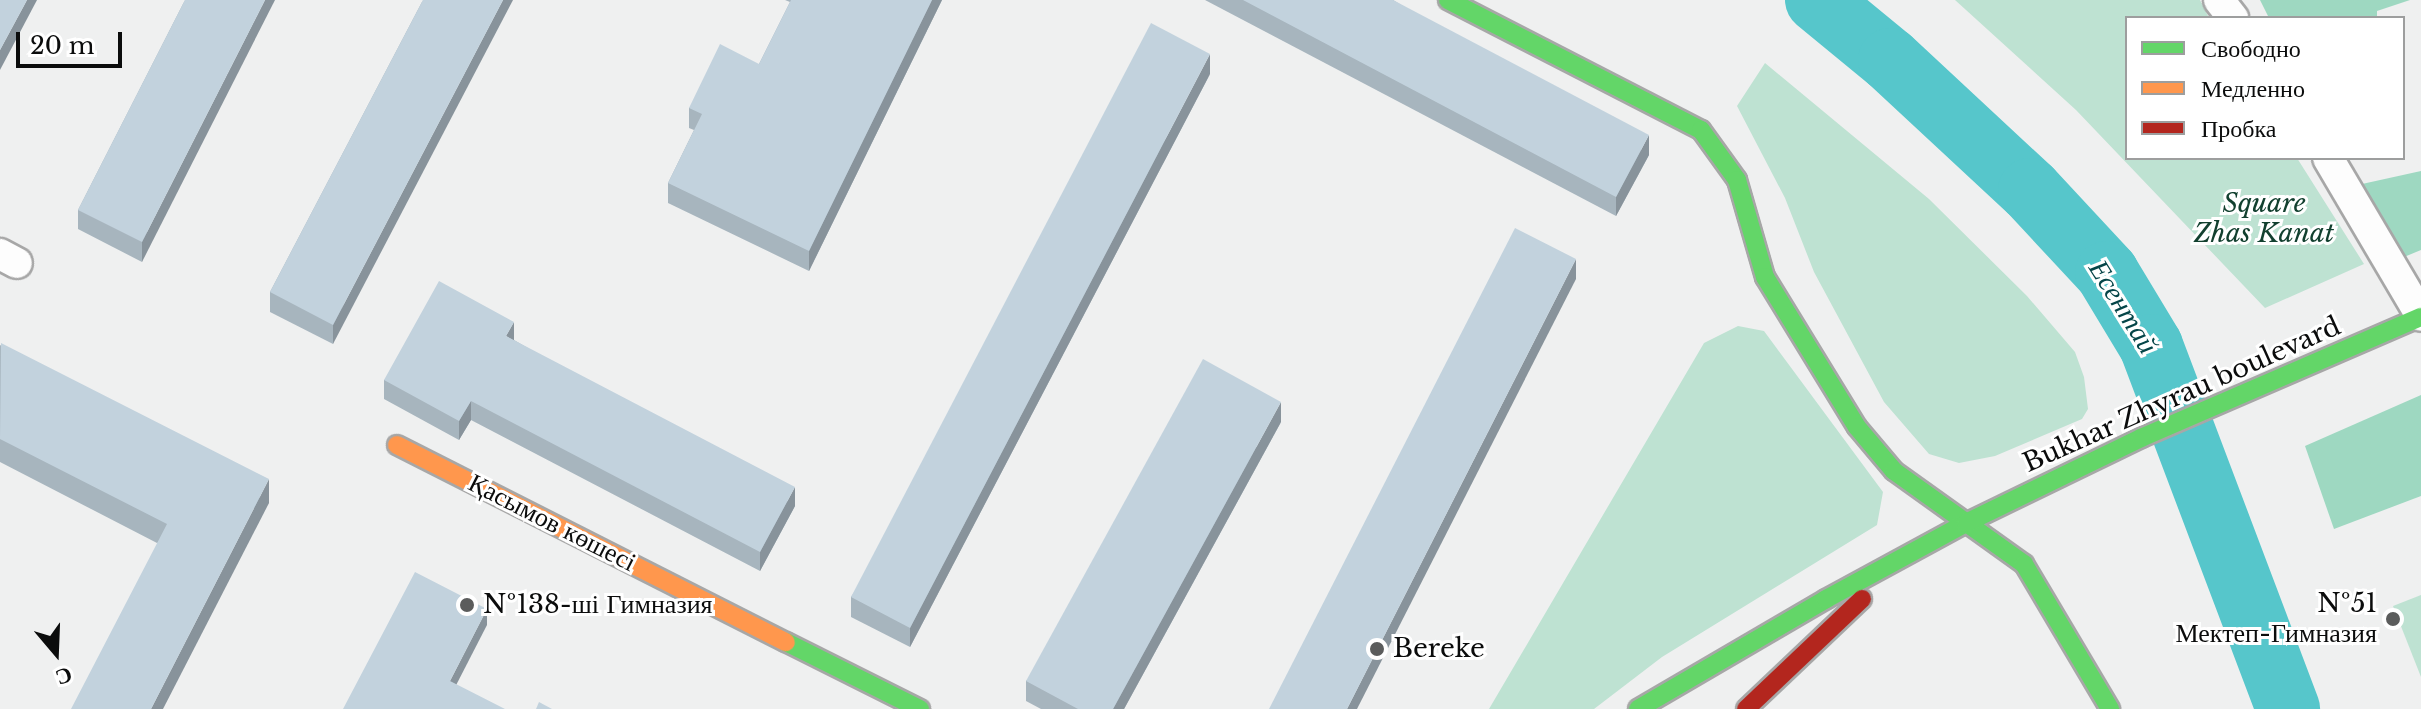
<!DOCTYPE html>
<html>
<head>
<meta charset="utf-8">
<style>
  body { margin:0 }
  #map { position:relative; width:2421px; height:709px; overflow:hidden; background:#eff0f0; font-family:"Libre Baskerville",serif }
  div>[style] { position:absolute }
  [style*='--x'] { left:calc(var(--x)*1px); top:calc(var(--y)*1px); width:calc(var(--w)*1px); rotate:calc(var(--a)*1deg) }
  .green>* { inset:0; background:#bee2d2 }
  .forest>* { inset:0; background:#9ed8c1 }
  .river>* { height:64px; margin:-32px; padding:0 32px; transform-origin:32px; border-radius:32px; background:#56c6cb }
  .roads { filter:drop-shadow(2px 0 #a7a7a7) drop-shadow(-2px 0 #a7a7a7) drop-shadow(0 2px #a7a7a7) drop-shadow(0 -2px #a7a7a7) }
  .street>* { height:30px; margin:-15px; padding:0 15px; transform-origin:15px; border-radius:15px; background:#fdfdfd }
  .fast>* { height:18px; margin:-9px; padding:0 9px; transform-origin:9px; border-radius:9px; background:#63d668 }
  .slow>* { height:18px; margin:-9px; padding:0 9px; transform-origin:9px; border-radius:9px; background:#ff974d }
  .jam>* { height:18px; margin:-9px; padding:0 9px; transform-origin:9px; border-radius:9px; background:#b3261e }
  .wall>* { inset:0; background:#a7b5be }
  .shaded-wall>* { inset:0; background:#88939b }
  .building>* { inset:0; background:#c2d2dd }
  .dots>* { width:22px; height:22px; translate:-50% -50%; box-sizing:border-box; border:4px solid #fff; border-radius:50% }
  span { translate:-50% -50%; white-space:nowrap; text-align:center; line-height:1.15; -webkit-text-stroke:6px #fff; paint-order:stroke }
  .park-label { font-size:26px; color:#12402f; font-style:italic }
  .street-label { font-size:26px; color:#0b0c0c }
  .poi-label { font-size:26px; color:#0b0c0c }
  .right { translate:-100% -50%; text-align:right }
  .left { translate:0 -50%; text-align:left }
  .water-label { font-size:28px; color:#054548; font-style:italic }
  .legend { position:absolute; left:2125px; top:16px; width:280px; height:144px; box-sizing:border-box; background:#fff; border:2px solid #9d9e9e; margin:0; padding:10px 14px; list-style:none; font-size:24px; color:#0b0c0c }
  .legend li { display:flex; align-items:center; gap:16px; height:40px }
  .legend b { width:40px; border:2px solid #9d9e9e }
  .north { position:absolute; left:16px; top:613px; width:80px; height:80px; -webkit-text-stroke:6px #fff; paint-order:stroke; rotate:161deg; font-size:22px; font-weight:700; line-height:32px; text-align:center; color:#0b0c0c }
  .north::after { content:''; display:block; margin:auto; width:28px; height:36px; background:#0b0c0c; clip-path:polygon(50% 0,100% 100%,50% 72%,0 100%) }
  .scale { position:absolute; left:16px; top:32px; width:106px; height:36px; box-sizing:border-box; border:4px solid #0b0c0c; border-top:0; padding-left:10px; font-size:24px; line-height:28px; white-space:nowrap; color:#0b0c0c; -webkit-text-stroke:6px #fff; paint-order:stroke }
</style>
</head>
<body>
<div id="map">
  <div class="green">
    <i style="clip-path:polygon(1955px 0,2200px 0,2209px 18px,2127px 18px,2127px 158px,2297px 158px,2364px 264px,2265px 308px,2076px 110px)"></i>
    <i style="clip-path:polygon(1765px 63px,1929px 199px,2027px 296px,2075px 352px,2084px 377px,2088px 409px,2082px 419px,1995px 456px,1959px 463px,1929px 454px,1884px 402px,1814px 272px,1785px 198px,1737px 106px)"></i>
    <i style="clip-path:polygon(1738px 326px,1764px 331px,1883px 492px,1877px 525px,1662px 657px,1594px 709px,1489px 709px,1704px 343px)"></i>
    <i style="clip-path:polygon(2421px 595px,2421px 677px,2393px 606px)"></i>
  </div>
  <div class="forest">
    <i style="clip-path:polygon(2260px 0,2410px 0,2377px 11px,2377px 18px,2269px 18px)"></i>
    <i style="clip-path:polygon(2421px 171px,2421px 250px,2404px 257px,2362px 184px)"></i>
    <i style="clip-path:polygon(2421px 395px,2421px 496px,2334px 529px,2305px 446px)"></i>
  </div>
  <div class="river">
    <i style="--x:1817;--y:0;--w:94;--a:39.4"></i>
    <i style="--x:1890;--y:60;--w:191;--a:42.9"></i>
    <i style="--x:2030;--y:190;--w:113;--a:47.1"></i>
    <i style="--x:2107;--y:273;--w:85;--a:58.9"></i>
    <i style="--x:2151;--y:346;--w:388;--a:69.3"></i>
  </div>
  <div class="roads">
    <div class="street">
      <i style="--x:2219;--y:0;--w:23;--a:52"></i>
      <i style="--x:2328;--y:158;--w:183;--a:59.5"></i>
      <i style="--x:0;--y:254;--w:19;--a:28"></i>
    </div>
    <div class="fast">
      <i style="--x:1448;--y:0;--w:284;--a:27.2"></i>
      <i style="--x:1701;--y:130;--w:62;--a:54.2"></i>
      <i style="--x:1737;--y:180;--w:101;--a:73.9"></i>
      <i style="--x:1765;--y:277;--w:176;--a:58.5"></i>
      <i style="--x:1857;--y:427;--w:57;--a:49.9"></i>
      <i style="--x:1894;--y:471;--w:160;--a:35.6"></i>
      <i style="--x:2024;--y:564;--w:169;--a:59.3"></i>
      <i style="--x:786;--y:642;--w:150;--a:26.6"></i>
      <i style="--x:1638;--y:709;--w:218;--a:-30.3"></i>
      <i style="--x:1826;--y:599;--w:159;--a:-28.5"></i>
      <i style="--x:1966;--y:523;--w:195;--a:-25.9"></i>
      <i style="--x:2141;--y:438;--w:305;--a:-23.4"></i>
    </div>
    <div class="slow">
      <i style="--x:397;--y:445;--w:436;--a:26.9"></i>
    </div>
    <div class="jam">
      <i style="--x:1746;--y:709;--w:160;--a:-43.5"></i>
    </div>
  </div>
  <div class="wall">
    <i style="clip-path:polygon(185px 0,142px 262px,78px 229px,78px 210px)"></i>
    <i style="clip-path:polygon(423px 0,333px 344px,270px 312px,270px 292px)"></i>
    <i style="clip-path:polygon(785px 0,942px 0,809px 271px,668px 203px,668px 183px,694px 130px,689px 128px,689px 108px,759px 64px,790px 2px)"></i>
    <i style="clip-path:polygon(1205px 0,1393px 0,1649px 155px,1616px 216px)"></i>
    <i style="clip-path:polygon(1210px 74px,910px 647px,851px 617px,851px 597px)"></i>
    <i style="clip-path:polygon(514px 340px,795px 506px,760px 571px,471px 420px,459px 440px,384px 399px,384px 380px)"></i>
    <i style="clip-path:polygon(0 345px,269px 503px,157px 543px,0 462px)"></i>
    <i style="clip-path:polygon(1281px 422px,1124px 709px,1041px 709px,1026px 701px,1026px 681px)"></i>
  </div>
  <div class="shaded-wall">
    <i style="clip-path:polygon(27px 0,37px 0,0 70px,0 50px)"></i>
    <i style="clip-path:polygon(265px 0,275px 0,142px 262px,142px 242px)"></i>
    <i style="clip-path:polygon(503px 0,513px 0,333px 344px,333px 325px)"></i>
    <i style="clip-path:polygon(932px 0,942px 0,809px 271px,809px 251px)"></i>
    <i style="clip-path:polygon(1210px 54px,1210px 74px,910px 647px,910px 628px)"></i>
    <i style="clip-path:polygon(1649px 135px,1649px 155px,1616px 216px,1616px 197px)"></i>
    <i style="clip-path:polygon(1576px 259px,1576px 279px,1357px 709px,1347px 709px)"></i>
    <i style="clip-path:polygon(514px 322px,514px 341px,506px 336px)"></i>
    <i style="clip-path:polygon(471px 401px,471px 420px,459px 440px,459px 421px)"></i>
    <i style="clip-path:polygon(1281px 402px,1281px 422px,1124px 709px,1113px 709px)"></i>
    <i style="clip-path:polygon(269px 479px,269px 503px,163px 709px,151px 709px)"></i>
    <i style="clip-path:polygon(795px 487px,795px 506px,760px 571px,760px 552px)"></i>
    <i style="clip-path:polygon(487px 609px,487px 625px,450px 697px,450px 681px)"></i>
  </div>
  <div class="building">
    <i style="clip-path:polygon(0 0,27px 0,0 50px)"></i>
    <i style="clip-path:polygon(185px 0,265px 0,142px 242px,78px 210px)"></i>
    <i style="clip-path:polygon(423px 0,503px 0,333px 325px,270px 292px)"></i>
    <i style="clip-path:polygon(791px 0,932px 0,809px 251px,668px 183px,702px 114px,689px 108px,720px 44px,759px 64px)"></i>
    <i style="clip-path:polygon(1243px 0,1393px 0,1649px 135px,1616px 197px)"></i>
    <i style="clip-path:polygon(1151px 23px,1210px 54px,910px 628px,851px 597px)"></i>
    <i style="clip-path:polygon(1515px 228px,1576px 259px,1347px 709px,1269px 709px)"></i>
    <i style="clip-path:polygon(439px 281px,514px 322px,506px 336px,795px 487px,760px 552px,471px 401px,459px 421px,384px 380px)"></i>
    <i style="clip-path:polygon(1px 343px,269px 479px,151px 709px,71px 709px,167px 524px,0 439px)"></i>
    <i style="clip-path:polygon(1203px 359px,1281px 402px,1113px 709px,1078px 709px,1026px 681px)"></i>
    <i style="clip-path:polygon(415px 572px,487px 609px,450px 681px,505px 709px,343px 709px)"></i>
    <i style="clip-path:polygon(539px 702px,552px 709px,536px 709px)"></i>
  </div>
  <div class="dots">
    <i style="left:467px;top:605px;background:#5b5c5c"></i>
    <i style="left:2393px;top:619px;background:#5b5c5c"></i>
    <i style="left:1377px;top:649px;background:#5b5c5c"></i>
  </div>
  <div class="park-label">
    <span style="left:2264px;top:219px">Square<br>Zhas Kanat</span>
  </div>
  <div class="street-label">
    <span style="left:2182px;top:395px;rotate:-24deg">Bukhar Zhyrau boulevard</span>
    <span style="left:552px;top:523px;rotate:27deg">Қасымов көшесі</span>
  </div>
  <div class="poi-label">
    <span class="right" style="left:2377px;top:619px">№51<br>Мектеп-Гимназия</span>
    <span class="left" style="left:483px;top:605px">№138-ші Гимназия</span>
    <span class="left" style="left:1393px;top:649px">Bereke</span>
  </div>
  <div class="water-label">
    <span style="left:2123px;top:307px;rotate:58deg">Есентай</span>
  </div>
  <ul class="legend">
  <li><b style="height:10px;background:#63d668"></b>Свободно</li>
  <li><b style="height:10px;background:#ff974d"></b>Медленно</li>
  <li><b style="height:10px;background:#b3261e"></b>Пробка</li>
  </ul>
  <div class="north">С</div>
  <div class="scale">20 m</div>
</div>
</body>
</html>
